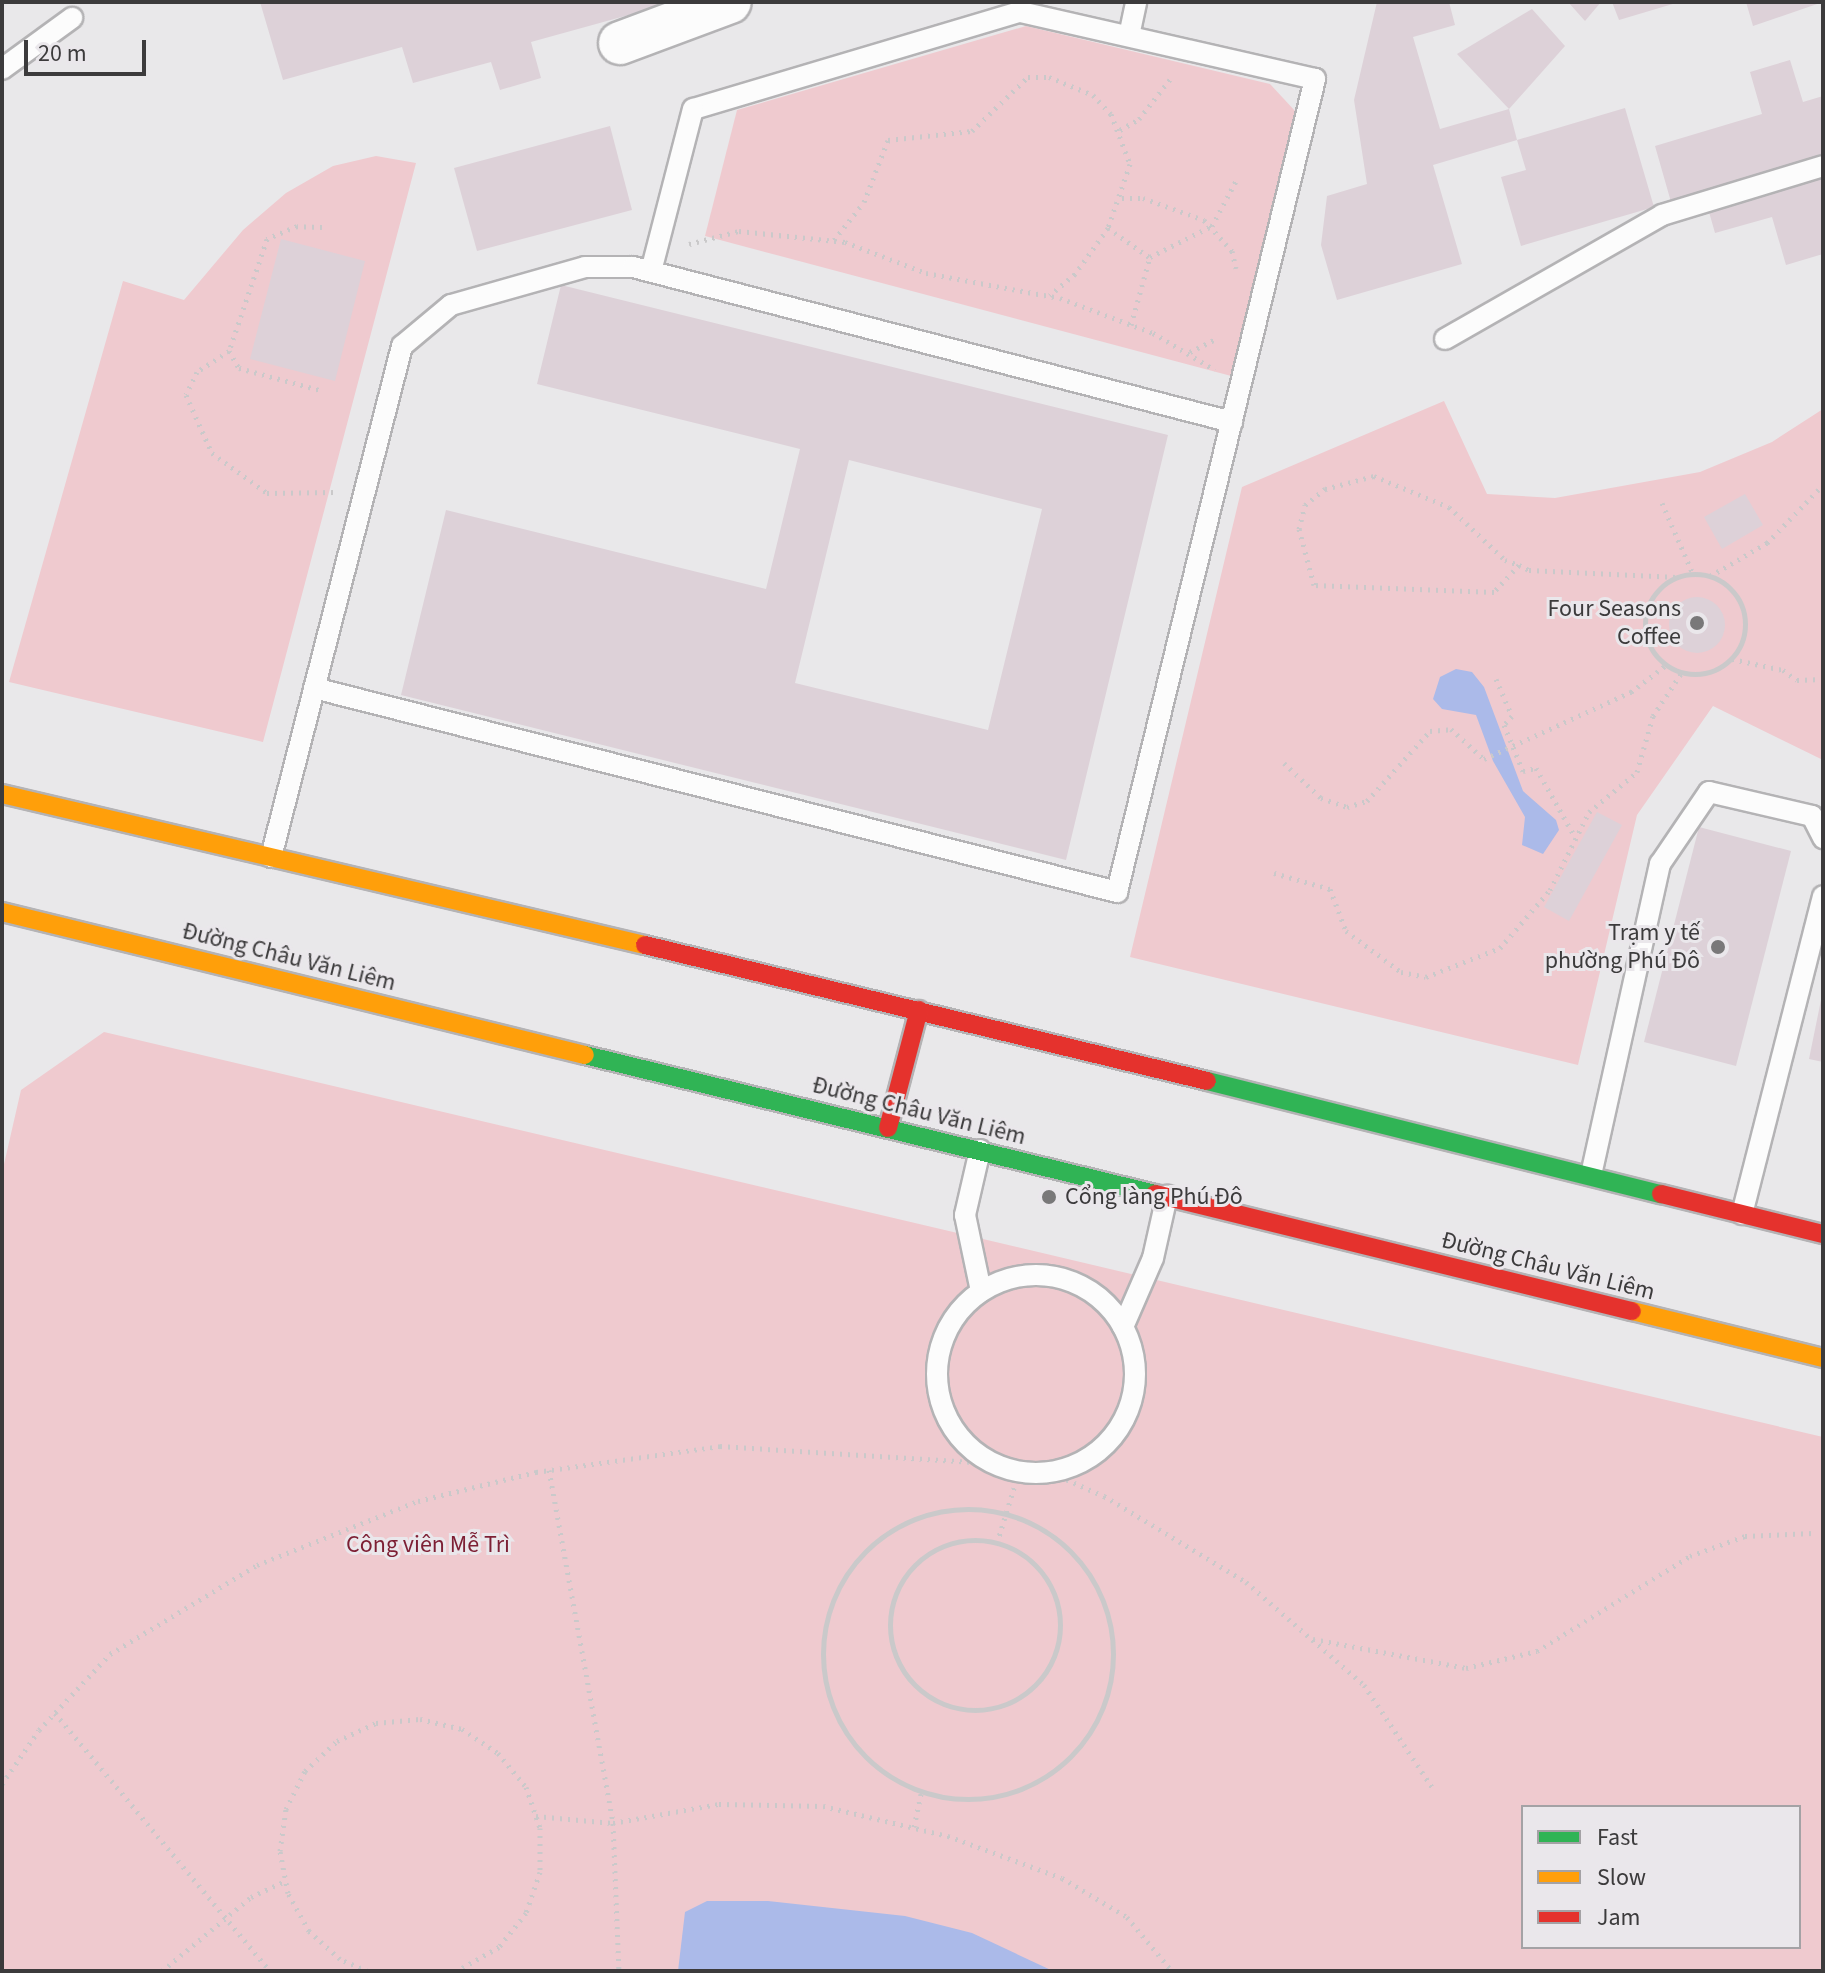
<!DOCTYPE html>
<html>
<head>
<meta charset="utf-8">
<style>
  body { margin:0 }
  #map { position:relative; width:1825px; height:1973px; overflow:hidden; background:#e9e8ea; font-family:"Source Sans 3",sans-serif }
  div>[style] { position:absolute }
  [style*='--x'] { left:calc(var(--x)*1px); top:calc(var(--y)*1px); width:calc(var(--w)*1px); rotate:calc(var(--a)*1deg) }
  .green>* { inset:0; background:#efcacf }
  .water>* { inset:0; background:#abbae9 }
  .building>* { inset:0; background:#ddd1d8 }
  .round { border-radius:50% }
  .path>* { height:5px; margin-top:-2.5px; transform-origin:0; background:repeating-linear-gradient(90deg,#cac9ca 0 2px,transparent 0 8px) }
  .path>.ring { margin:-2.5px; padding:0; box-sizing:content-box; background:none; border:5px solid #cac9ca; border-radius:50% }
  .roads { filter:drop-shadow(2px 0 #b4b3b5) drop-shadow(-2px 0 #b4b3b5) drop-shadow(0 2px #b4b3b5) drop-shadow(0 -2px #b4b3b5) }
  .lane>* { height:20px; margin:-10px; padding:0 10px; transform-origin:10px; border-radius:10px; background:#fcfcfc }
  .lane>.ring { margin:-10px; padding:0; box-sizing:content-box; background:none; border:20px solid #fcfcfc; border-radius:50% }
  .street>* { height:42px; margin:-21px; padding:0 21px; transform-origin:21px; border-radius:21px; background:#fcfcfc }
  .fast>* { height:18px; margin:-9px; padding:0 9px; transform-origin:9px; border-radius:9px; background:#30b455 }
  .slow>* { height:18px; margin:-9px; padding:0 9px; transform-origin:9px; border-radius:9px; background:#ff9f0a }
  .jam>* { height:18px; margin:-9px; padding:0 9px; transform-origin:9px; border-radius:9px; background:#e5322d }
  .dots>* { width:22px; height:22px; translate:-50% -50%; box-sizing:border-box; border:4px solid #eae7eb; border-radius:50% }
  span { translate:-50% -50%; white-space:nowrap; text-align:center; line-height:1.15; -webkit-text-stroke:6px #eae7eb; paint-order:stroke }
  .poi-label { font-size:24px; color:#3c3b3c }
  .right { translate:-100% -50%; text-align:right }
  .left { translate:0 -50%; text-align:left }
  .street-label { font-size:24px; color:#3c3b3c }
  .park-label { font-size:24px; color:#7d1f34 }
  .frame { position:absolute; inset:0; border:4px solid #3c3b3c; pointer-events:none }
  .legend { position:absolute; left:1521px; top:1805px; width:280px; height:144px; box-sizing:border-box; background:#eae7eb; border:2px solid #a4a2a5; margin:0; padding:10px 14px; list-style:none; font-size:24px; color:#3c3b3c }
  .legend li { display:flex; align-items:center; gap:16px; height:40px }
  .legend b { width:40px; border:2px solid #a4a2a5 }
  .scale { position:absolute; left:24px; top:40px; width:122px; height:36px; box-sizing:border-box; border:4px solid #3c3b3c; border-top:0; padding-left:10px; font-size:24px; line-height:28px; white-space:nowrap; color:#3c3b3c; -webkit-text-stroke:6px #eae7eb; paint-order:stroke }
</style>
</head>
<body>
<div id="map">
  <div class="green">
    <i style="clip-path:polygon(1026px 26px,1270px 84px,1296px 112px,1235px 377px,705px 236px,737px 110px)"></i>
    <i style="clip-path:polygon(376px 156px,416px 163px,263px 742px,9px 682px,123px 281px,184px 300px,243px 230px,286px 193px,333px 166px)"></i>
    <i style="clip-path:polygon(1444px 401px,1487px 494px,1555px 498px,1700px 472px,1772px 442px,1823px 409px,1823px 760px,1713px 706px,1637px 815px,1578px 1065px,1130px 957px,1242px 487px)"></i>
    <i style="clip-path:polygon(evenodd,104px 1032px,1823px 1437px,1823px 1971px,2px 1971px,2px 1173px,21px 1090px,104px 1032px,1523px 1807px,1799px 1807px,1799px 1947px,1523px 1947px,1523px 1807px)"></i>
  </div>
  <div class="water">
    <i style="clip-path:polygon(1456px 669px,1472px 672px,1484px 687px,1523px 791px,1556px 820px,1559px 830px,1543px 854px,1522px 845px,1525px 817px,1493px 761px,1476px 715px,1442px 709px,1433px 699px,1440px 677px)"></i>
    <i style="clip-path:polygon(707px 1901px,768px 1901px,905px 1916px,972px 1933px,1053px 1971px,678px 1971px,685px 1912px)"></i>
  </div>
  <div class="building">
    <i style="clip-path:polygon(260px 2px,672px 2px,672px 3px,531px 42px,541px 78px,500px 90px,491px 62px,413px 83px,402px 47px,283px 80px)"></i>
    <i style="clip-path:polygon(1377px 2px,1449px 2px,1455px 25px,1413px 37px,1440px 129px,1509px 109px,1517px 140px,1433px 165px,1462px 264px,1337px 300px,1321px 245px,1327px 196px,1367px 184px,1354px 100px)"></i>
    <i style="clip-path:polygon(1568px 2px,1601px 2px,1585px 21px)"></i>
    <i style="clip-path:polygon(1612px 2px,1675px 2px,1676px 3px,1619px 20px)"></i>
    <i style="clip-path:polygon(1823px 2px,1753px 26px,1746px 2px)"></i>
    <i style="clip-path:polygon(1532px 9px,1565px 46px,1509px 109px,1457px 54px)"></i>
    <i style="clip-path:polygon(1790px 60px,1803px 102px,1823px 96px,1823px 158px,1671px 202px,1655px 146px,1762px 114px,1750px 72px)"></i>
    <i style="clip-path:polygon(1625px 108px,1654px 207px,1521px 246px,1501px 177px,1526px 170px,1517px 140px)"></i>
    <i style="clip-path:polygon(610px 126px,632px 210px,477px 251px,454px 168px)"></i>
    <i style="clip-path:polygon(1823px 171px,1823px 254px,1786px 265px,1772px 217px,1715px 233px,1707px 205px)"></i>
    <i style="clip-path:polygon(281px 239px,365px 261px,335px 381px,250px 359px)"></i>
    <i style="clip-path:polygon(evenodd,561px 285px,1168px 435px,1066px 860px,401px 695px,446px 510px,766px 589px,800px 449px,537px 384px,561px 285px,849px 460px,1042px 509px,988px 730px,795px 683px,849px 460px)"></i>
    <i style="clip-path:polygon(1745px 494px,1763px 525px,1722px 549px,1704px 517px)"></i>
    <i class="round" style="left:1669px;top:597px;width:56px;height:56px"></i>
    <i style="clip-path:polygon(1597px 812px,1622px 825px,1569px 921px,1544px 907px)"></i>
    <i style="clip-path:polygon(1699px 827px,1791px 851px,1736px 1066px,1644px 1042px)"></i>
    <i style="clip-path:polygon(1822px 995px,1823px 995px,1823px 1062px,1809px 1059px)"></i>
  </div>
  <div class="path">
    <i style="--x:1120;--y:130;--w:22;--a:-30"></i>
    <i style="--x:1139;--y:119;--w:52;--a:-52"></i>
    <i style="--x:1122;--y:198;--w:21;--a:0"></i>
    <i style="--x:1143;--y:198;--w:65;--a:19.8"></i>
    <i style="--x:1204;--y:220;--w:42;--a:47.9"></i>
    <i style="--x:1232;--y:251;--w:18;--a:77"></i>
    <i style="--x:322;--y:227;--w:25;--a:-178"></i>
    <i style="--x:297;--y:226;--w:33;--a:157"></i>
    <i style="--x:267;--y:239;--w:118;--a:108.7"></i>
    <i style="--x:229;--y:351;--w:20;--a:60"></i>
    <i style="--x:239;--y:368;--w:87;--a:15.3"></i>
    <i style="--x:1108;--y:228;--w:50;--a:35.3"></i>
    <i style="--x:834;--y:240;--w:48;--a:-51.7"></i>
    <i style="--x:864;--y:202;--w:66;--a:-68.8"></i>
    <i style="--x:888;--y:140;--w:84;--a:-6.1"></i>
    <i style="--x:972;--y:131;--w:78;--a:-44"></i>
    <i style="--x:1028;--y:77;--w:21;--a:0"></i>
    <i style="--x:1049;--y:77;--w:48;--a:22.2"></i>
    <i style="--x:1093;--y:95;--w:26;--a:47"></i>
    <i style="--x:1111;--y:114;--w:53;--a:69.2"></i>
    <i style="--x:1130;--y:164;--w:68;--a:109"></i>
    <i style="--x:1108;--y:228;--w:57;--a:125.7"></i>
    <i style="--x:1075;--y:274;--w:33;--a:140"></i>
    <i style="--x:689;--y:244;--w:52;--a:-14.6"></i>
    <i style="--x:739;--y:231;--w:107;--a:5.9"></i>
    <i style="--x:845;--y:242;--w:87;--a:20.9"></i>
    <i style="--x:926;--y:273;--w:136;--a:10.6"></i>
    <i style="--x:1060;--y:298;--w:99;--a:20.6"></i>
    <i style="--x:1153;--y:333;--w:72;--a:30.8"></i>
    <i style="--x:1131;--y:325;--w:71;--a:-74.4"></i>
    <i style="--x:1150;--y:257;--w:69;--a:-26.6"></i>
    <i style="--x:1212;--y:226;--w:53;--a:-62"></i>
    <i style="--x:229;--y:351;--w:38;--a:147"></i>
    <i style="--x:197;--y:372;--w:25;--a:116"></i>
    <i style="--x:186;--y:395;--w:64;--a:65.9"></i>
    <i style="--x:212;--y:453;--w:68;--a:36"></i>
    <i style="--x:267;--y:493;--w:68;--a:-0.8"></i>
    <i style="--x:1190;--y:352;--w:31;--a:-27"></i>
    <i style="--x:1662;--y:503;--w:77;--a:66.4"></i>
    <i style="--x:1519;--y:565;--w:37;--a:133"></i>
    <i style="--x:1494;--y:592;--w:180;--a:-177.8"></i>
    <i style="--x:1314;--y:585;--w:58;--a:-105"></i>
    <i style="--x:1299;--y:529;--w:25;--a:-76"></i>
    <i style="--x:1305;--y:505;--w:26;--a:-39"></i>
    <i style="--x:1325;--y:489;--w:51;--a:-14.9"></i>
    <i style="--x:1374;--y:476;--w:81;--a:22.5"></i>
    <i style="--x:1449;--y:507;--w:77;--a:43.4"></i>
    <i style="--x:1505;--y:560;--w:15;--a:20"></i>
    <i style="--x:1519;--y:565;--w:11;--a:27"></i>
    <i style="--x:1529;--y:570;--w:148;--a:2.7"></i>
    <i class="ring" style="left:1645px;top:574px;width:95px;height:95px"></i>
    <i style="--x:1710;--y:576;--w:66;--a:-30.1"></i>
    <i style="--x:1767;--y:543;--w:81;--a:-46"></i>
    <i style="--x:1732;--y:659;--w:52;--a:12.2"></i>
    <i style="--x:1783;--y:670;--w:17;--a:36"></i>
    <i style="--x:1797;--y:680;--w:26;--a:-2"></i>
    <i style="--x:1496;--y:679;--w:40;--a:66.6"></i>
    <i style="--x:1512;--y:716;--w:12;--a:132"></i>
    <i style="--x:1504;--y:725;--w:50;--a:67.6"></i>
    <i style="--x:1523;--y:771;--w:13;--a:-13"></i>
    <i style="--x:1536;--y:768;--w:79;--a:60.5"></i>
    <i style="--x:1284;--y:763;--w:51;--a:43.4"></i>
    <i style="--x:1321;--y:798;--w:28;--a:19"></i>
    <i style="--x:1347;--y:807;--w:21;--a:-17"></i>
    <i style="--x:1367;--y:801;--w:94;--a:-48"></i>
    <i style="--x:1430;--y:731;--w:21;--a:-5"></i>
    <i style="--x:1451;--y:729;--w:45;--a:42.3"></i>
    <i style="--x:1484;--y:759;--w:162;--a:-24.5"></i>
    <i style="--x:1631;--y:692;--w:44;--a:-37.6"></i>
    <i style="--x:1274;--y:873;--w:58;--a:15.9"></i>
    <i style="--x:1330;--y:889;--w:45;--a:69.1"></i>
    <i style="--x:1346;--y:931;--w:69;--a:36.7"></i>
    <i style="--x:1401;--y:972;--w:25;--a:11"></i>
    <i style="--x:1426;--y:977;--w:79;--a:-21.4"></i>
    <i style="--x:1500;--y:948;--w:77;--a:-49.2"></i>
    <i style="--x:1550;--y:890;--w:87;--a:-63.4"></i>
    <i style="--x:1589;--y:812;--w:62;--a:-39.8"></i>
    <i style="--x:1637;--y:772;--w:58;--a:-74.1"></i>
    <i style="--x:1653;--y:716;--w:53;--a:-56.6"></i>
    <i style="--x:549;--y:1470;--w:359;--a:79.7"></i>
    <i style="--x:613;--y:1823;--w:148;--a:87.7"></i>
    <i style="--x:1052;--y:1473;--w:57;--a:23.9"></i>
    <i style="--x:1104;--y:1496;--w:166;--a:31.2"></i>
    <i style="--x:1246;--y:1582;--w:157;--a:41.1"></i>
    <i style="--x:1364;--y:1685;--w:126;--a:56.3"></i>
    <i class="ring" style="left:823px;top:1509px;width:285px;height:285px"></i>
    <i class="ring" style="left:890px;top:1540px;width:165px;height:165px"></i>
    <i style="--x:997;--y:1543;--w:74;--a:-72.8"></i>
    <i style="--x:1313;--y:1639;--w:156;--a:10.7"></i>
    <i style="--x:1466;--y:1668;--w:73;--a:-13.5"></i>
    <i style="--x:1537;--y:1651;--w:180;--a:-31.8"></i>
    <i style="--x:1690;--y:1556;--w:59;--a:-20"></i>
    <i style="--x:1745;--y:1536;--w:68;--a:-2.5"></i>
    <i style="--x:55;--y:1713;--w:336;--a:50.2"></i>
    <i style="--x:2;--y:1784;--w:65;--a:-55.6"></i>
    <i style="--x:39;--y:1730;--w:104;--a:-46.9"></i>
    <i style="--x:110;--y:1654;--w:172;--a:-31.2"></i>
    <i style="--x:257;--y:1565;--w:173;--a:-21.7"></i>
    <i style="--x:418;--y:1501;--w:122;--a:-13.8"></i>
    <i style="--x:536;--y:1472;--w:186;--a:-8"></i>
    <i style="--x:720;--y:1446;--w:274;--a:3.6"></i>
    <i style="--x:536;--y:1816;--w:77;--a:5.2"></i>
    <i style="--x:613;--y:1823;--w:108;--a:-10.2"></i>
    <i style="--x:719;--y:1804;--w:104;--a:1.1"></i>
    <i style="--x:823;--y:1806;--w:129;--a:13.5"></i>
    <i style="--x:948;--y:1836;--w:121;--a:20.2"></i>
    <i style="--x:1062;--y:1878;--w:76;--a:31"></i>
    <i style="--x:1127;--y:1917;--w:70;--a:50.2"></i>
    <i style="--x:914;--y:1827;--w:35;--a:-78"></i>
    <i style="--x:162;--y:1971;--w:116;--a:-39.7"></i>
    <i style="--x:251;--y:1897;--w:38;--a:-25"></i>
    <i style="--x:368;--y:1971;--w:30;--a:-157"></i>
    <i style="--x:340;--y:1959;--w:42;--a:-137.9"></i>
    <i style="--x:309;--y:1931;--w:43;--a:-118.9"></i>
    <i style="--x:288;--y:1893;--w:43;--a:-100.8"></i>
    <i style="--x:280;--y:1851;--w:42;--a:-81.9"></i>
    <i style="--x:286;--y:1809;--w:42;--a:-63.4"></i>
    <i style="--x:305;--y:1771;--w:44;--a:-43.2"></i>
    <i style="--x:337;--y:1741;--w:43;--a:-24.8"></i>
    <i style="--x:376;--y:1723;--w:44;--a:-5.2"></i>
    <i style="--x:420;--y:1719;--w:43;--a:13.4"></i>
    <i style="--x:462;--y:1729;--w:43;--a:33.7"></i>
    <i style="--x:498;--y:1753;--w:44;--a:50.5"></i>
    <i style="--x:526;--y:1787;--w:43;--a:71.1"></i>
    <i style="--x:540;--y:1828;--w:44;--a:90"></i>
    <i style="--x:540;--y:1872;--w:43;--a:108.9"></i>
    <i style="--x:526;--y:1913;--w:43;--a:128.5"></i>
    <i style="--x:499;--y:1947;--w:48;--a:150.3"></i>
  </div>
  <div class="roads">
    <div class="lane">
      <i style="--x:1129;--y:36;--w:35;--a:-78"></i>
      <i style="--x:2;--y:69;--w:87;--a:-36.1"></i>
      <i style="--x:1445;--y:339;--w:250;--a:-29.7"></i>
      <i style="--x:1662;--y:215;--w:168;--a:-16.9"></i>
      <i style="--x:314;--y:688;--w:829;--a:14.25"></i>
      <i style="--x:1117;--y:892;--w:837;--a:-76.31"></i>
      <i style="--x:1315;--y:79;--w:303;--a:-167.2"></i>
      <i style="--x:1019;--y:12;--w:340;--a:163.4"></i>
      <i style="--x:693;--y:109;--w:167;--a:104.5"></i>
      <i style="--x:271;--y:857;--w:528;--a:-75.62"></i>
      <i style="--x:402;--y:346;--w:64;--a:-39.9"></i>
      <i style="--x:451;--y:305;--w:139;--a:-15.8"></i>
      <i style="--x:585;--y:267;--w:48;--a:0"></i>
      <i style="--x:633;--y:267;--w:619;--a:14.51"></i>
      <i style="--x:980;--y:1150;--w:67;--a:103"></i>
      <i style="--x:965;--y:1215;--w:78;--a:78.1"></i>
      <i style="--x:1591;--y:1175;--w:319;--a:-77.5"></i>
      <i style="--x:1660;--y:864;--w:87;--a:-55.8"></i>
      <i style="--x:1709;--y:792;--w:106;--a:13.1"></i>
      <i style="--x:1812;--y:816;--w:25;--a:63"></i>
      <i style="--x:1742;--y:1214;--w:328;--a:-75.7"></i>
      <i class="ring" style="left:937px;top:1275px;width:178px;height:178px"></i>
      <i style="--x:1123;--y:1327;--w:75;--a:-66.5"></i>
      <i style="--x:1153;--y:1258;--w:64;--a:-77.3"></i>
    </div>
    <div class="street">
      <i style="--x:620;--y:43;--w:117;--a:-20.4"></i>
    </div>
    <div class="fast">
      <i style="--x:585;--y:1055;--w:587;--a:13.7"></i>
      <i style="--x:1207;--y:1081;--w:468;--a:14"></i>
    </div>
    <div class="slow">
      <i style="--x:2;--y:794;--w:660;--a:13.22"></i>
      <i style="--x:2;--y:912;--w:600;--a:13.78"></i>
      <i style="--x:1632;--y:1311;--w:197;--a:13.8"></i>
    </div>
    <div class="jam">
      <i style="--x:645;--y:945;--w:578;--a:13.6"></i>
      <i style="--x:888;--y:1128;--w:122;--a:-75.3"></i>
      <i style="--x:1155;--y:1194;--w:491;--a:13.8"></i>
      <i style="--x:1661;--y:1194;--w:167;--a:13.9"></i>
    </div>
  </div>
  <div class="dots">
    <i style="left:1697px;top:623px;background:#797879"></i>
    <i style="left:1718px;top:947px;background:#797879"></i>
    <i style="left:1049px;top:1197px;background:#797879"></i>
  </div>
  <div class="poi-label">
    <span class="right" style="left:1681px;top:623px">Four Seasons<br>Coffee</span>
    <span class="right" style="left:1700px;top:947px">Trạm y tế<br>phường Phú Đô</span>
    <span class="left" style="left:1065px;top:1197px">Cổng làng Phú Đô</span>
  </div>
  <div class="street-label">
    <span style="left:289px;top:957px;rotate:14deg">Đường Châu Văn Liêm</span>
    <span style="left:919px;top:1111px;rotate:14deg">Đường Châu Văn Liêm</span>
    <span style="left:1548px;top:1266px;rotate:14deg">Đường Châu Văn Liêm</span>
  </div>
  <div class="park-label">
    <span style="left:428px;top:1545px">Công viên Mễ Trì</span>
  </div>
  <div class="frame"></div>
  <ul class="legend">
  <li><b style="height:10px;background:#30b455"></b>Fast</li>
  <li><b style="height:10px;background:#ff9f0a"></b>Slow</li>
  <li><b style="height:10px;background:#e5322d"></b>Jam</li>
  </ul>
  <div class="scale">20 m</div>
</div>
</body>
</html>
